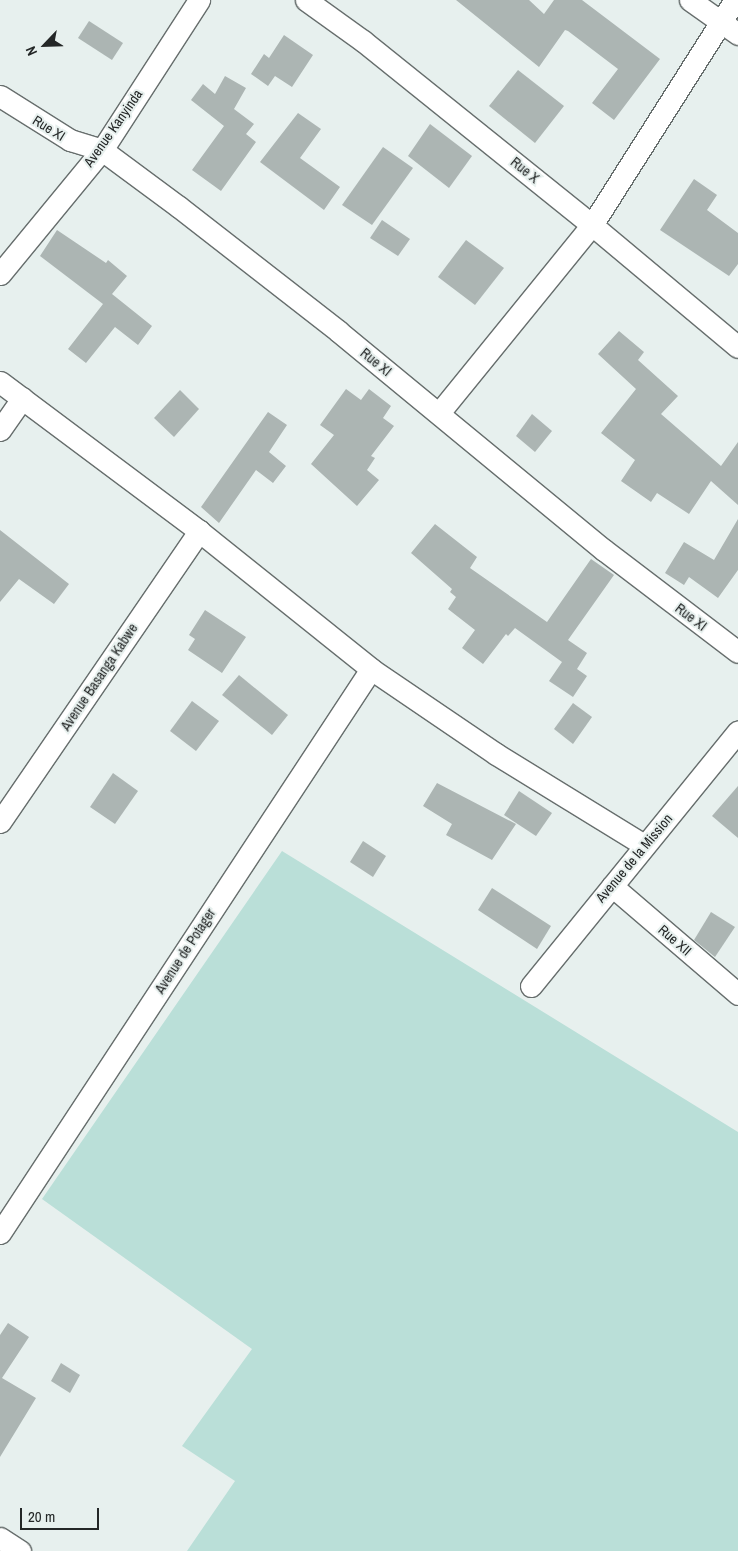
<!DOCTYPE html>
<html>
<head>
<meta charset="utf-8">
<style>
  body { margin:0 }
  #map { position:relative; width:738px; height:1551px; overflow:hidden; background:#e7f0ee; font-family:"Archivo Narrow",sans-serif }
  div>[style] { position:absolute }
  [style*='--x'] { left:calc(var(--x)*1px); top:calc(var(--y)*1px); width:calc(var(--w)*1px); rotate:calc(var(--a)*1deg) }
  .green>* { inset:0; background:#badfd8 }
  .building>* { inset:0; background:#acb5b3 }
  .roads { filter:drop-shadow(1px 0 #676e6d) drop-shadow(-1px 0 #676e6d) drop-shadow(0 1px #676e6d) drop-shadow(0 -1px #676e6d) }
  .street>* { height:21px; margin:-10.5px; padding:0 10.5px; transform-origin:10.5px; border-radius:10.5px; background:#fff }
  span { translate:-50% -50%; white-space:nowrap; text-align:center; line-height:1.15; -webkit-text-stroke:4px #e7f0ee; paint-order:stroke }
  .street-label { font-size:14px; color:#242727 }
  .north { position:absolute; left:20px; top:20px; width:50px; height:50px; -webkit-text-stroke:4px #e7f0ee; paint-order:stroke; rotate:246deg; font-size:14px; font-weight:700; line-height:20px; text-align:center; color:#242727 }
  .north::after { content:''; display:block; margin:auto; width:18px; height:22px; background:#242727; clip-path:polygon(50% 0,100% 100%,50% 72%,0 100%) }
  .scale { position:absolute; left:20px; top:1508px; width:79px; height:22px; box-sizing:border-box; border:2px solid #242727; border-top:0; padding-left:6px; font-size:15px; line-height:18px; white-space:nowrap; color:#242727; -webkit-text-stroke:4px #e7f0ee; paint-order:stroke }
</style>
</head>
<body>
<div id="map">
  <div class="green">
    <i style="clip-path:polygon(282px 851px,738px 1132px,738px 1551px,187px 1551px,235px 1481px,182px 1446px,252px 1349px,42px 1199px)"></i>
  </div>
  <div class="building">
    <i style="clip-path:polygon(456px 0,529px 0,544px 14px,554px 0,582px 0,660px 59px,614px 120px,592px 103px,618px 69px,568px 31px,565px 30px,539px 67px)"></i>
    <i style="clip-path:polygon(89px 21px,123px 43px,112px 60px,78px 38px)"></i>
    <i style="clip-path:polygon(284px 35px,313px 55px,292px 87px,275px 76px,268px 86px,251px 74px,264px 54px,269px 58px)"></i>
    <i style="clip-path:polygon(518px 70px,564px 106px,535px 143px,489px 106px)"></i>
    <i style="clip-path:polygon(225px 76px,246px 88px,234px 109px,254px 124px,246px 134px,256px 142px,221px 191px,192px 170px,224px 126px,191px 100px,203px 84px,215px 94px)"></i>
    <i style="clip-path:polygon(298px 113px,321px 129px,300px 158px,340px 187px,324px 210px,260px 162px)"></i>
    <i style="clip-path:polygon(430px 124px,472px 156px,449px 188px,408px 156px)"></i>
    <i style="clip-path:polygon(383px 147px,413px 168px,372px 225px,342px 205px)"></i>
    <i style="clip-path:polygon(694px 179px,717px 195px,707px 210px,738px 233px,738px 264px,729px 276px,660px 230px)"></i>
    <i style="clip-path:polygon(382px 220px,410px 239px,398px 256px,370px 238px)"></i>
    <i style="clip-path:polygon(57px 230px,106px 263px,108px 260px,127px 276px,112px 294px,152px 326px,138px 345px,115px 327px,86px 363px,68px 349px,103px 304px,40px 256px)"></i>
    <i style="clip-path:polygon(466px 240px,504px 268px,475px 305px,438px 277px)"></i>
    <i style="clip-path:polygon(619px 331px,644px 352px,638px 360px,678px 396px,661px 414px,721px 466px,738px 442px,738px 505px,711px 481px,689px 514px,657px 493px,651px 502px,621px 481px,635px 460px,601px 433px,636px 389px,598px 354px)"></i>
    <i style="clip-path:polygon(346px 389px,361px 400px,369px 389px,391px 406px,383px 418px,394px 426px,371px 456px,375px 458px,367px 470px,379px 480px,357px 506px,311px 464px,334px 435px,320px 425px)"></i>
    <i style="clip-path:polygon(180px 390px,199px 409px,174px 437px,154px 418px)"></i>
    <i style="clip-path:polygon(268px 412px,287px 425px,269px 452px,286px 466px,273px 483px,256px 470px,219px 523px,201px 507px)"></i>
    <i style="clip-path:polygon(532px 414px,552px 431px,535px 452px,516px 436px)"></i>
    <i style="clip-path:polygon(738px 519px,738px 570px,718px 598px,689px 577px,684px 585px,665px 573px,684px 542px,714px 560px)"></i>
    <i style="clip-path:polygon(435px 524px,477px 557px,470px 568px,547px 622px,591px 559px,614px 575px,568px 640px,587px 653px,577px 669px,587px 676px,573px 697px,549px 681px,562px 662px,515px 628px,508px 636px,506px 634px,483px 664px,462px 648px,475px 630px,448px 609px,456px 597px,450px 592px,452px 589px,411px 553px)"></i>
    <i style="clip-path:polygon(0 530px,69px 584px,54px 604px,19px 579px,0 602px)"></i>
    <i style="clip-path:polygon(205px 610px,246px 637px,222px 673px,188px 650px,195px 639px,189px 635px)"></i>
    <i style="clip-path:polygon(239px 675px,288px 715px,272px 735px,222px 695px)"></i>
    <i style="clip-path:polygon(192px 701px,219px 721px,196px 751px,170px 731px)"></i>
    <i style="clip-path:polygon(573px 703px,592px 717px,573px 744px,554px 729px)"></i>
    <i style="clip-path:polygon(113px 773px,138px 791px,115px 824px,90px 807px)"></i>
    <i style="clip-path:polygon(437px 783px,516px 824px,492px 860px,446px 835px,452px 824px,423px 806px)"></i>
    <i style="clip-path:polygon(738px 786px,738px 838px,712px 816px)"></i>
    <i style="clip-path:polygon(519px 791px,552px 813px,536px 836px,504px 815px)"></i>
    <i style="clip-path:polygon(363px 841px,386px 856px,373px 877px,350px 862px)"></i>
    <i style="clip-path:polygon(492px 888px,551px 926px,537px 949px,478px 910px)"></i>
    <i style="clip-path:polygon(711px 912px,735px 927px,715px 957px,694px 940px)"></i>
    <i style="clip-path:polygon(8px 1323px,29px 1337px,2px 1378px,36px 1398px,0 1457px,0 1335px)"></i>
    <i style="clip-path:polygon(61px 1363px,80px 1375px,70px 1393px,51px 1381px)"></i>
  </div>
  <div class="roads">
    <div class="street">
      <i style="--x:306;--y:0;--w:70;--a:35.7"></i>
      <i style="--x:363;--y:41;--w:294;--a:38.8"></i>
      <i style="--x:592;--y:225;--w:190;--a:39.9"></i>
      <i style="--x:690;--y:0;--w:59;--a:35.3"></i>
      <i style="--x:0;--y:96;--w:83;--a:32.2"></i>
      <i style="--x:70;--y:140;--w:34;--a:17"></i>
      <i style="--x:102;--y:150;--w:96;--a:36.5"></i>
      <i style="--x:179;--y:207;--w:202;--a:37.9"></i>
      <i style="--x:338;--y:331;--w:345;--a:39.5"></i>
      <i style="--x:604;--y:550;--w:168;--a:37.3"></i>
      <i style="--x:0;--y:274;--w:161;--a:-50.6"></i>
      <i style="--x:102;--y:150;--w:179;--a:-57.1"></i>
      <i style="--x:0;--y:382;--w:249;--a:36.8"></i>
      <i style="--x:199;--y:531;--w:221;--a:38.7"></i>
      <i style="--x:371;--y:669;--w:151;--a:34.2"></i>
      <i style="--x:496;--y:754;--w:174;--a:31.6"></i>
      <i style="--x:439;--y:413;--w:242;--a:-50.9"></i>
      <i style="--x:592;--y:225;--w:267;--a:-57.6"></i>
      <i style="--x:0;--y:430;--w:39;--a:-55"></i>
      <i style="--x:0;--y:822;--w:353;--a:-55.6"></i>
      <i style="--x:612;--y:886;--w:166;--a:40.6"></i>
      <i style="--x:531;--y:986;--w:328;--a:-50.9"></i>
      <i style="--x:0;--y:1233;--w:675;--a:-56.66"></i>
      <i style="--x:0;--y:1538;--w:24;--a:33"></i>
    </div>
  </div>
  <div class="street-label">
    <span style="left:49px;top:128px;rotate:32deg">Rue XI</span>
    <span style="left:113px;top:128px;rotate:-55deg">Avenue Kanyinda</span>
    <span style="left:525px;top:170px;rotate:39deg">Rue X</span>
    <span style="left:376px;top:362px;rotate:39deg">Rue XI</span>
    <span style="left:691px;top:617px;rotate:37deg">Rue XI</span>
    <span style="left:99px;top:677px;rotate:-56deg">Avenue Basanga Kabwe</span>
    <span style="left:634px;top:858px;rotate:-50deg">Avenue de la Mission</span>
    <span style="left:675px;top:940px;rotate:41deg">Rue XII</span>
    <span style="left:185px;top:951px;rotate:-57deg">Avenue de Potager</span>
  </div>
  <div class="north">N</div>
  <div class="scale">20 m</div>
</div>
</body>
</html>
